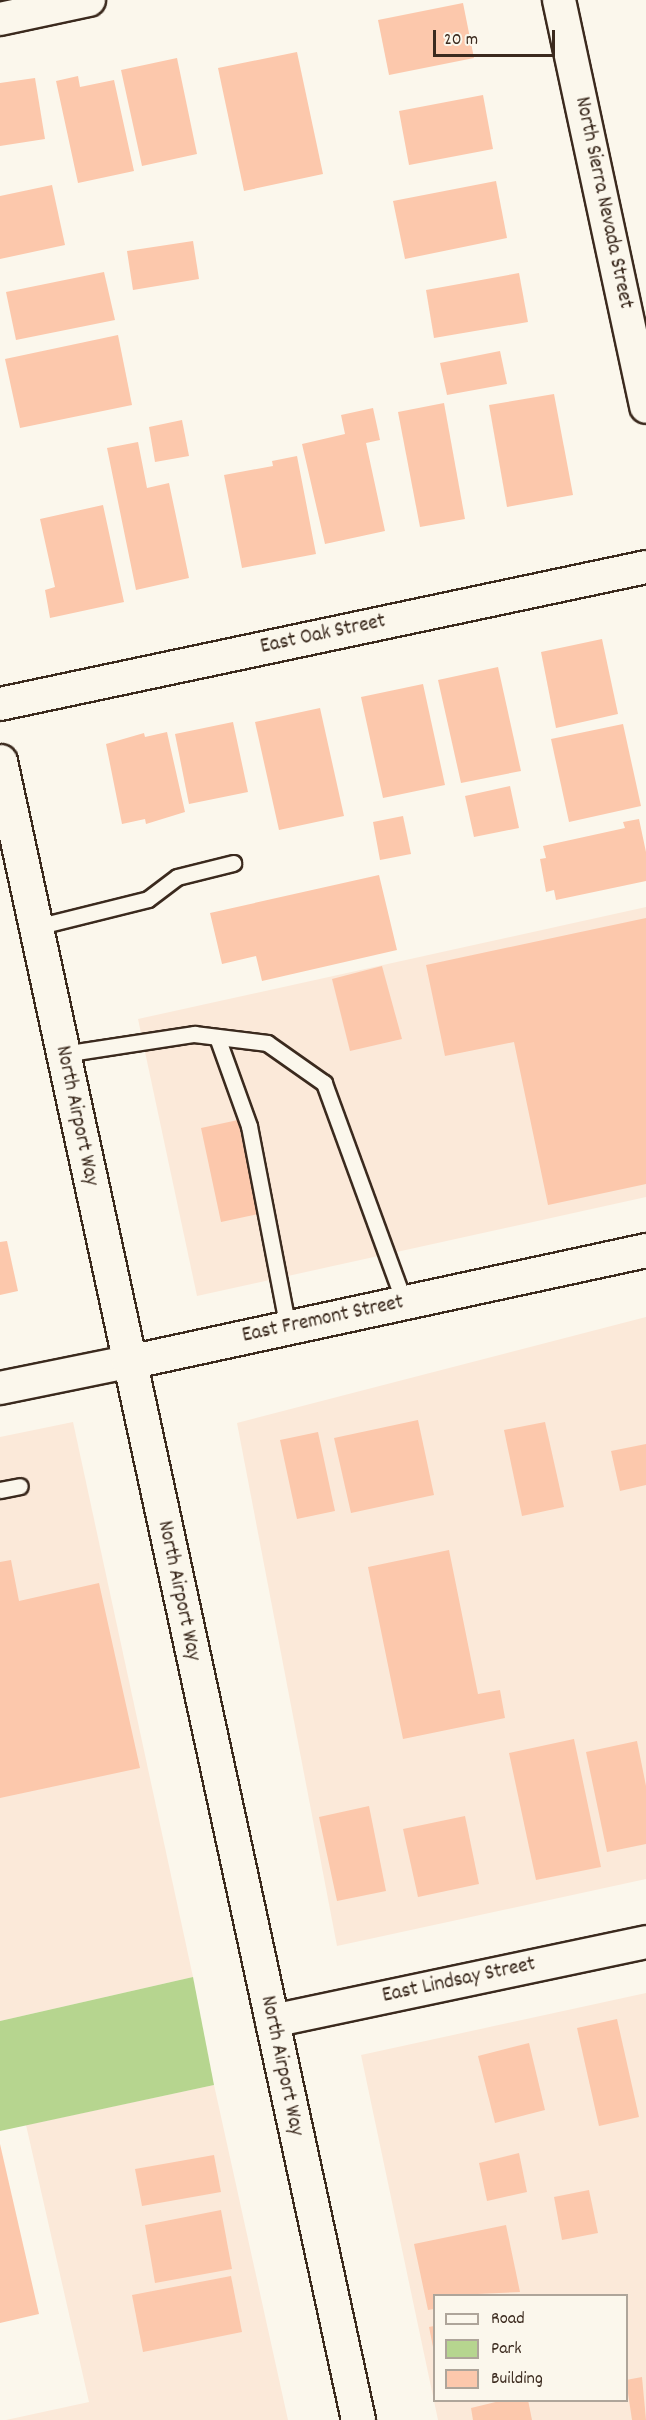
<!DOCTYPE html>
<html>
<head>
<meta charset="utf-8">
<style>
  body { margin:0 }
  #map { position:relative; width:646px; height:2420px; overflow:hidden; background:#fbf7ec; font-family:Dekko,sans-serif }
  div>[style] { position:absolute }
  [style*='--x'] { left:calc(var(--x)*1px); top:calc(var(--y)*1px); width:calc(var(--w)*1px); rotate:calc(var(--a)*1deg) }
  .built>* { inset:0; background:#fbe9d9 }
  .green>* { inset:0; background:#b6d58f }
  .building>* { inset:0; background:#fcc8ac }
  .roads { filter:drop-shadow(2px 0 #3b2a1e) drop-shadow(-2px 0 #3b2a1e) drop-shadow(0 2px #3b2a1e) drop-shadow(0 -2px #3b2a1e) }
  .service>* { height:15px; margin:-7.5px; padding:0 7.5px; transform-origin:7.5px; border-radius:7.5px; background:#fbf7ec }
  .minor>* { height:32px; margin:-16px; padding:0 16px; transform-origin:16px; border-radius:16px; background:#fbf7ec }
  .tertiary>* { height:33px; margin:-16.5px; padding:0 16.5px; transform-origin:16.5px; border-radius:16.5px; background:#fbf7ec }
  .secondary>* { height:33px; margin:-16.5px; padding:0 16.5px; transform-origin:16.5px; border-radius:16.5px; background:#fbf7ec }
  span { translate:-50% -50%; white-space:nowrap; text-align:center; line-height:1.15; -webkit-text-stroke:5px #fbf7ec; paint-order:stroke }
  .street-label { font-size:21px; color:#3b2a1e }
  .legend { position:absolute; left:433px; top:2294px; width:195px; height:108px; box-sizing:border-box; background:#fbf7ec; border:2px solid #aea59a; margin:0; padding:8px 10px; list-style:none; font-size:18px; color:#3b2a1e }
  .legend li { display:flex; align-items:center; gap:12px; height:30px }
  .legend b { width:30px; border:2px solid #aea59a }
  .scale { position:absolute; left:433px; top:30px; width:122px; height:27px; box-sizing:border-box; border:3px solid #3b2a1e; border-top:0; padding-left:8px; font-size:18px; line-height:21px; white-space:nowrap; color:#3b2a1e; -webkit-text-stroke:4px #fbf7ec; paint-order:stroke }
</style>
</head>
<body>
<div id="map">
  <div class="built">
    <i style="clip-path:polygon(646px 907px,646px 1197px,197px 1296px,138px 1019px)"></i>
    <i style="clip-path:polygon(646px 1317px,646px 1879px,337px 1946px,237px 1423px)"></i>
    <i style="clip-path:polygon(73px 1422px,193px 1977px,0 2021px,0 1437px)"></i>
    <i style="clip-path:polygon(evenodd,646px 1993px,646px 2420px,438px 2420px,361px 2055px,646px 1993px,434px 2296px,626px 2296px,626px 2400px,434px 2400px,434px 2296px)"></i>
    <i style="clip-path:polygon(214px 2085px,288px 2420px,6px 2420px,89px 2402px,26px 2125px)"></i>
  </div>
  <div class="green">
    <i style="clip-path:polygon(193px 1977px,214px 2085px,0 2131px,0 2021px)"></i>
  </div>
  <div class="building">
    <i style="clip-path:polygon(463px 3px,474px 58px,389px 75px,378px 20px)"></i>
    <i style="clip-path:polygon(297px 52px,323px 174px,244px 191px,218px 68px)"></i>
    <i style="clip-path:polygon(177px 58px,197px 154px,142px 166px,121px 70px)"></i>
    <i style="clip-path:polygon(78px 76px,80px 87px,114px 80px,134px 171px,78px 183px,56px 81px)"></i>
    <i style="clip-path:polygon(35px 78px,45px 139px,0 146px,0 83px)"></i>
    <i style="clip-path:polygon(483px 95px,493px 149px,409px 165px,399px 111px)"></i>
    <i style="clip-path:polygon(496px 181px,507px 238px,405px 259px,393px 201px)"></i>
    <i style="clip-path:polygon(52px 185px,65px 245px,0 259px,0 196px)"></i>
    <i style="clip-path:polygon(193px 241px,199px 279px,133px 290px,127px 251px)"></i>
    <i style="clip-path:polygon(104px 272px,115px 320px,16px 340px,6px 292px)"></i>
    <i style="clip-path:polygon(519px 273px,528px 322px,434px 338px,426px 290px)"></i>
    <i style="clip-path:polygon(118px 335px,132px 405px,20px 428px,5px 359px)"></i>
    <i style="clip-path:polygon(500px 351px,507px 384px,447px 395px,440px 363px)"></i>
    <i style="clip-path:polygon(554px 394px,573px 495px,507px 507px,489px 405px)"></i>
    <i style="clip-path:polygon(444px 403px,465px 519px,420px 527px,398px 412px)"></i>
    <i style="clip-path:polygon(373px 408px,380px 440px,366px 443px,385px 531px,325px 544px,302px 444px,345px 434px,341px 415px)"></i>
    <i style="clip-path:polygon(182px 420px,189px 456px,155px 462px,149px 427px)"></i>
    <i style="clip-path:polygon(138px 442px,147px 488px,169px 483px,189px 578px,136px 590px,107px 448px)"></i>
    <i style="clip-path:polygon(297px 456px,316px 554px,242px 568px,224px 475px,273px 466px,272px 461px)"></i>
    <i style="clip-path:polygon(103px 505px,124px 602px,50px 618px,45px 590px,55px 587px,40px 519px)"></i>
    <i style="clip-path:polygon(602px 639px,618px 714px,556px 728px,541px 652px)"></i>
    <i style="clip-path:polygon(498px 667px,521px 771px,461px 783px,438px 680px)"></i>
    <i style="clip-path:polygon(423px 684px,445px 785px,383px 798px,361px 697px)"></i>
    <i style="clip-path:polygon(320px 708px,344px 816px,279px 830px,255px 722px)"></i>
    <i style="clip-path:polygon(233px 722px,248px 792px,189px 804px,175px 734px)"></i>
    <i style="clip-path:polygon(623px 724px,641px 806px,569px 822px,551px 739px)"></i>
    <i style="clip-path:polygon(167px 732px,185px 812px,146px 824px,145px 819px,122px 824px,106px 744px,144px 733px,145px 737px)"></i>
    <i style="clip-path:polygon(510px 786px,519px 828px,474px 837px,465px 796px)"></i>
    <i style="clip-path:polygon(403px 816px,411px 854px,380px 860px,373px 822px)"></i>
    <i style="clip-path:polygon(639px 819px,646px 852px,646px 881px,556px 900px,554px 890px,546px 892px,540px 859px,546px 858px,543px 846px,625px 828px,623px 822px)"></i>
    <i style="clip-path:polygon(379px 875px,397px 950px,262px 981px,256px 956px,222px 964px,210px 913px)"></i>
    <i style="clip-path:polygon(646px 918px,646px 1184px,548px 1205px,514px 1042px,445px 1056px,426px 965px)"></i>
    <i style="clip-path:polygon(382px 966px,402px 1039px,350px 1051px,332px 979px)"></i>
    <i style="clip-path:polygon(238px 1120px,258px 1214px,221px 1222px,201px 1128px)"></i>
    <i style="clip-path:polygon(7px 1241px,18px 1291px,0 1295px,0 1242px)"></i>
    <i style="clip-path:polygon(418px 1420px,434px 1495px,351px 1513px,334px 1438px)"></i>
    <i style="clip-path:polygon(545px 1422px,564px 1507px,522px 1516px,504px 1430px)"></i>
    <i style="clip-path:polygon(318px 1432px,335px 1511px,297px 1519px,280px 1440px)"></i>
    <i style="clip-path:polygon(646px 1444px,646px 1485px,620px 1491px,611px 1451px)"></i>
    <i style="clip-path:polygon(449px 1550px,478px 1694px,500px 1690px,505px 1718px,403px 1739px,368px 1567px)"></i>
    <i style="clip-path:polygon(11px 1560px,19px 1601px,99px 1583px,140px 1768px,0 1798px,0 1562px)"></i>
    <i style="clip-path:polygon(574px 1739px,601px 1867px,536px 1880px,509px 1753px)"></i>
    <i style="clip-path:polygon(637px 1741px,646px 1786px,646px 1844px,607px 1852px,586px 1752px)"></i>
    <i style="clip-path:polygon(369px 1806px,386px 1891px,337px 1901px,319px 1817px)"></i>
    <i style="clip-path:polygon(465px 1816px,479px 1884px,418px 1897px,403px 1829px)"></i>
    <i style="clip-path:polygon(617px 2019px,639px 2117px,599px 2126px,577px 2028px)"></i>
    <i style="clip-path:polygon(529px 2043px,545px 2110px,495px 2123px,478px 2056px)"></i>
    <i style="clip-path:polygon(0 2144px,39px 2314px,0 2323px)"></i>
    <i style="clip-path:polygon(519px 2153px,527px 2192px,487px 2201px,479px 2163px)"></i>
    <i style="clip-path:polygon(214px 2155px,221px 2192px,142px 2206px,135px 2169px)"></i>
    <i style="clip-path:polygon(589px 2190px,598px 2233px,562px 2240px,554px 2197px)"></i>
    <i style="clip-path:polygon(221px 2210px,232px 2269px,155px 2283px,145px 2225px)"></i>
    <i style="clip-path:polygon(506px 2225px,520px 2292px,434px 2296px,434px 2309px,428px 2310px,414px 2244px)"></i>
    <i style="clip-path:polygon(231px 2276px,242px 2332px,143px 2352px,132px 2295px)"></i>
    <i style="clip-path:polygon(434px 2326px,434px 2347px,433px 2347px,429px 2327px)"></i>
    <i style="clip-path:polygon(642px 2377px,646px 2420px,632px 2420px,626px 2380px)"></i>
    <i style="clip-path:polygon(504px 2400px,528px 2400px,532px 2420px,473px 2420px,471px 2408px)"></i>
  </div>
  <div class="roads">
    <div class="service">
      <i style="--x:36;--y:927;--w:115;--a:-14"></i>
      <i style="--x:148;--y:899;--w:36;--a:-37"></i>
      <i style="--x:177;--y:877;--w:58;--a:-14"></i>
      <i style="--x:217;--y:1037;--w:95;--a:70.2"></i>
      <i style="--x:249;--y:1126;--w:206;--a:79.1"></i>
      <i style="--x:63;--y:1054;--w:133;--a:-8.7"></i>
      <i style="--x:194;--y:1034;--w:74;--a:7"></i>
      <i style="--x:267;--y:1043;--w:70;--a:35.1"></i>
      <i style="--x:324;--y:1083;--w:233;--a:69.9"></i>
      <i style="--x:0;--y:1490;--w:20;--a:-11"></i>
    </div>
    <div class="minor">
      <i style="--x:559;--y:0;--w:416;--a:77.9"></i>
      <i style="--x:0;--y:19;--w:91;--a:-12.1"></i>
      <i style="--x:0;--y:704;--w:660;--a:-11.97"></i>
      <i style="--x:0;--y:1388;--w:131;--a:-11.5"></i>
      <i style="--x:272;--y:2021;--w:382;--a:-11.9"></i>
    </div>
    <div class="tertiary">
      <i style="--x:128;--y:1362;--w:530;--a:-12.2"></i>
    </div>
    <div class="secondary">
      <i style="--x:0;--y:761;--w:1697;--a:77.82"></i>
    </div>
  </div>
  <div class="street-label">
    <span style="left:603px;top:203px;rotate:78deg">North Sierra Nevada Street</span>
    <span style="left:323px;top:635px;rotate:-12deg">East Oak Street</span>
    <span style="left:76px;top:1116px;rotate:78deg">North Airport Way</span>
    <span style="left:323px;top:1320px;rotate:-12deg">East Fremont Street</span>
    <span style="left:178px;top:1591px;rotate:78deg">North Airport Way</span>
    <span style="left:459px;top:1981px;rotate:-12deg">East Lindsay Street</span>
    <span style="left:281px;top:2066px;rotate:78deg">North Airport Way</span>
  </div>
  <ul class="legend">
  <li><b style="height:8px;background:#fbf7ec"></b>Road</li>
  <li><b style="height:16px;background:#b6d58f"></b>Park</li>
  <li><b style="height:16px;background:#fcc8ac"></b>Building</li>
  </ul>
  <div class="scale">20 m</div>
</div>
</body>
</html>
